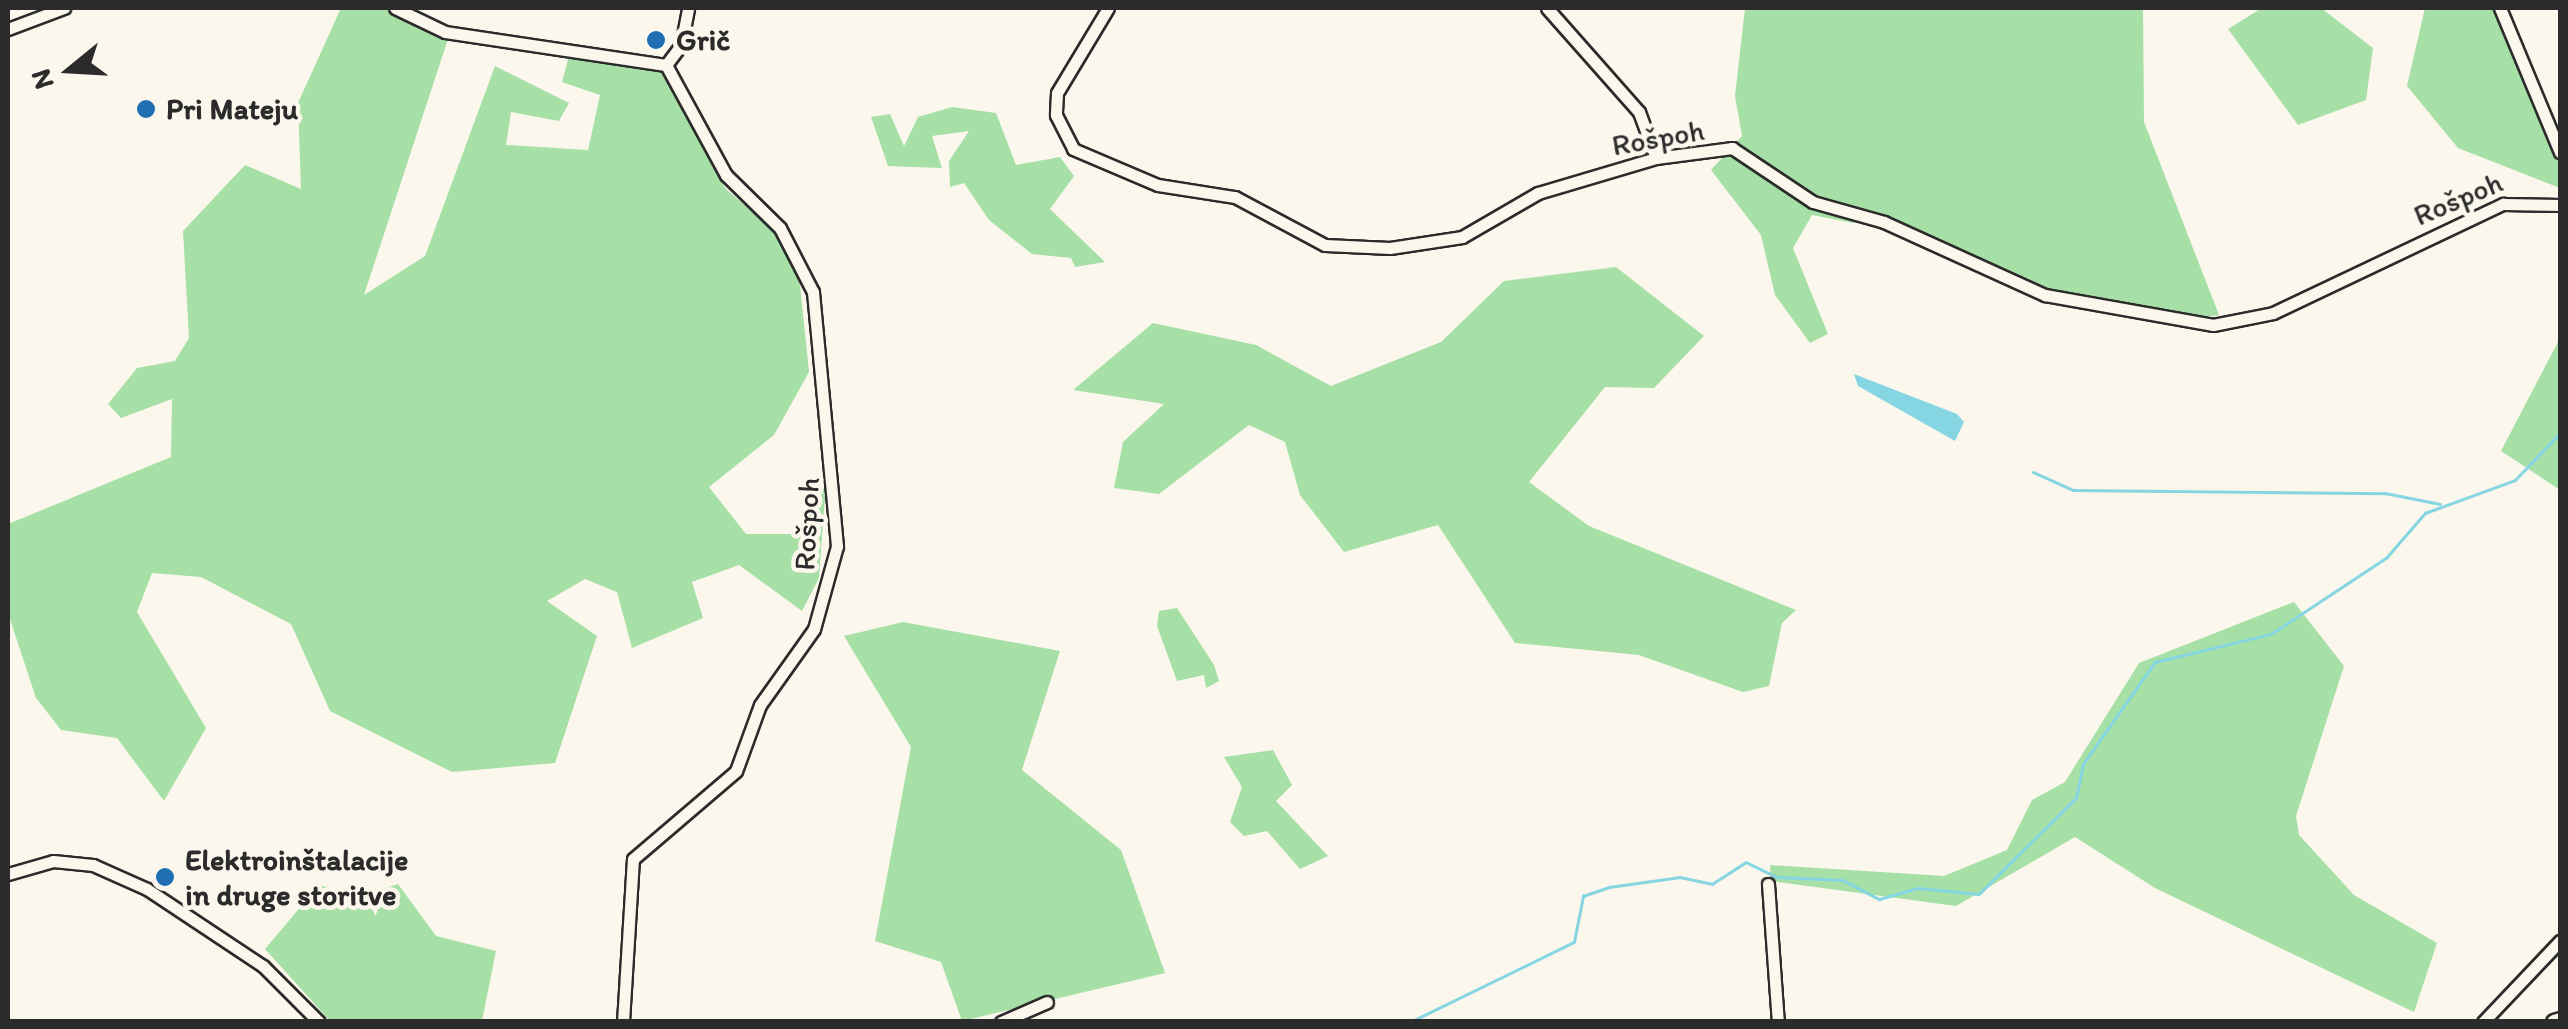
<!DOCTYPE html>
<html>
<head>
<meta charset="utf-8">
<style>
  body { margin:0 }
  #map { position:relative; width:2568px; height:1029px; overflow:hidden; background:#fbf7ec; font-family:Itim,sans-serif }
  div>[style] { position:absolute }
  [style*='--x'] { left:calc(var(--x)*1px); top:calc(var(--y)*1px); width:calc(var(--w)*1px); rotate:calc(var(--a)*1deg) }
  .green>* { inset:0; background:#a6e0a6 }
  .water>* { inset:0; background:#86d5e2 }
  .stream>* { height:2.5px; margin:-1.25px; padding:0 1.25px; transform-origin:1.25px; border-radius:1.25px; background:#86d5e2 }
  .roads { filter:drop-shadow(2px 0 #2b2b2b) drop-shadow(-2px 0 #2b2b2b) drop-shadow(0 2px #2b2b2b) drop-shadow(0 -2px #2b2b2b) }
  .street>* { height:11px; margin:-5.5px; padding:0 5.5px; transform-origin:5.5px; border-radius:5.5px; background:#fbf7ec }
  .secondary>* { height:15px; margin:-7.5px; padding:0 7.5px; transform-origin:7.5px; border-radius:7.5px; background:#fbf7ec }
  .dots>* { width:28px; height:28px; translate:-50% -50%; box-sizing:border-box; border:5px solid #fbf7ec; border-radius:50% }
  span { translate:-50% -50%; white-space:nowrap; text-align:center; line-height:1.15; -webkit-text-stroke:9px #fbf7ec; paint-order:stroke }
  .poi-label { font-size:30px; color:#2b2b2b; font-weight:700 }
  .left { translate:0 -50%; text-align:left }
  .street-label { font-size:30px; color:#2b2b2b }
  .frame { position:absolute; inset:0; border:10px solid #2b2b2b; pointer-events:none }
  .north { position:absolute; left:20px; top:20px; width:100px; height:100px; -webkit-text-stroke:8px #fbf7ec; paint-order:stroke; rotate:252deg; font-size:28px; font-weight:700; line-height:40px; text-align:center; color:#2b2b2b }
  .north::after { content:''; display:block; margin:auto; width:35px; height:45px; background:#2b2b2b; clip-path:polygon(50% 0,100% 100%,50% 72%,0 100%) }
</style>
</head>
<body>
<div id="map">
  <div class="green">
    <i style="clip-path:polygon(341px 8px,389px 8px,448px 39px,364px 295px,425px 256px,495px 66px,569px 103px,559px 121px,511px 112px,506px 145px,588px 150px,600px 95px,562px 82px,569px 56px,660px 70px,726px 189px,771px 228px,799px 275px,809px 372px,774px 435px,709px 487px,746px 534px,797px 534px,826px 484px,819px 578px,802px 611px,739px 565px,692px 582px,703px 618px,632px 648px,617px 592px,585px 579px,547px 601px,597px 636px,555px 763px,452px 772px,330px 711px,291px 624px,201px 577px,152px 573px,137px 612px,206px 728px,164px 801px,117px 738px,61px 730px,36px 698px,8px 613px,8px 524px,171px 457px,172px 399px,121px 418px,108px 404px,137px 368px,175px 361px,189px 338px,183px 231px,245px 165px,301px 189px,298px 103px)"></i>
    <i style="clip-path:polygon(1745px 8px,2143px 8px,2144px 122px,2219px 315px,2187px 320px,2083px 303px,1879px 214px,1853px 223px,1812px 215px,1793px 248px,1828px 334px,1810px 343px,1775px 295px,1761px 235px,1711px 170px,1742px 136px,1735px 96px)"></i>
    <i style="clip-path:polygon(2262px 8px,2321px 8px,2373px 48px,2366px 100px,2298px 125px,2228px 29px)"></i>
    <i style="clip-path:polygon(2425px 8px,2503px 8px,2560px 158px,2560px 188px,2458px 148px,2407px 86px)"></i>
    <i style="clip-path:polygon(952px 107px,996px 113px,1016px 165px,1060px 157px,1074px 176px,1050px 209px,1105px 262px,1075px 267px,1071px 258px,1032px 254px,989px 220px,964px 183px,950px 187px,949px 161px,969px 131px,932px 136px,942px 168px,888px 166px,871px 117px,890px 114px,904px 146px,918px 117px)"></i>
    <i style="clip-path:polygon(1616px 267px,1704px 336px,1654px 388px,1605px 387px,1529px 482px,1589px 526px,1796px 610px,1782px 623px,1769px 686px,1743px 692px,1639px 655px,1515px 643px,1438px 525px,1344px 552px,1300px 495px,1285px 442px,1249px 425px,1159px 494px,1114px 488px,1123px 442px,1164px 404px,1073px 390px,1153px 323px,1256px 345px,1331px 386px,1441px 342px,1504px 281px)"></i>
    <i style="clip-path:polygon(2560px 338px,2560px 490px,2501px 451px)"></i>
    <i style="clip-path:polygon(2294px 602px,2344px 666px,2296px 816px,2299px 835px,2354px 895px,2437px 943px,2414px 1012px,2155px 888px,2075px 837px,1956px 906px,1771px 881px,1770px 865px,1944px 876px,2007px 850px,2032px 800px,2065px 782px,2139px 663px)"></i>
    <i style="clip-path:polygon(1177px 608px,1214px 665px,1219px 681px,1206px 688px,1204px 675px,1177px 681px,1157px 626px,1159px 611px)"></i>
    <i style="clip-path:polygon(903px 622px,1060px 651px,1022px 770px,1121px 850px,1165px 973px,962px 1021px,941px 962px,875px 941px,911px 747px,844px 636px)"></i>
    <i style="clip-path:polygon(1273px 750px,1292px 785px,1276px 801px,1328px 856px,1300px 869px,1267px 831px,1244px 836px,1230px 822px,1242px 787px,1224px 757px)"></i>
    <i style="clip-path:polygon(398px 884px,436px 936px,496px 951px,482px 1021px,330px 1021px,265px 949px,319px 885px,359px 896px)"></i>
  </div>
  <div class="water">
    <i style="clip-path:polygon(1854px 374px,1957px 414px,1964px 422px,1955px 441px,1858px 386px)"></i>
  </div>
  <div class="stream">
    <i style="--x:2033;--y:472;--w:44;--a:24.2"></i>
    <i style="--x:2073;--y:490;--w:312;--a:0.6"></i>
    <i style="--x:2385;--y:493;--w:56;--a:11.3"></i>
    <i style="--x:1410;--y:1022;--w:182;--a:-26"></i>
    <i style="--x:1574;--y:942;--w:47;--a:-78.9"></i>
    <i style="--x:1583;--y:896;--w:28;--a:-19"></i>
    <i style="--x:1609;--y:887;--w:72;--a:-8"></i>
    <i style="--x:1680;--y:877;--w:33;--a:12"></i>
    <i style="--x:1712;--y:884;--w:40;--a:-32.9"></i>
    <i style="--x:1746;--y:862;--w:34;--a:26"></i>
    <i style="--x:1777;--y:877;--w:66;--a:2.6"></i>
    <i style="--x:1843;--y:880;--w:41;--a:27.8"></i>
    <i style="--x:1879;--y:899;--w:41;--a:-15.8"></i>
    <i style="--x:1918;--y:888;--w:61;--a:5.6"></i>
    <i style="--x:1979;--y:894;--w:136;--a:-44.7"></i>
    <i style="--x:2076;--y:798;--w:35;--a:-78"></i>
    <i style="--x:2083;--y:764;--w:125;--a:-54.8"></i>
    <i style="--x:2155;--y:662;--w:119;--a:-13.6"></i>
    <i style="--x:2271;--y:634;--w:138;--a:-33.5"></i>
    <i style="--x:2386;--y:558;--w:60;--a:-49.1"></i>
    <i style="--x:2425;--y:513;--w:96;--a:-20.1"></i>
    <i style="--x:2515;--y:480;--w:65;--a:-46.2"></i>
  </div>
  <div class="roads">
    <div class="street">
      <i style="--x:395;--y:8;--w:55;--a:25.6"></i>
      <i style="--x:445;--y:32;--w:223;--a:8.5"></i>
      <i style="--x:1108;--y:8;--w:99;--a:121"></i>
      <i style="--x:1057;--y:93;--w:22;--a:93"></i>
      <i style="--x:1056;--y:115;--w:38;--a:63"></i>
      <i style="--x:1073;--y:149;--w:92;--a:23"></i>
      <i style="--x:1158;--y:185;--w:78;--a:8.9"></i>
      <i style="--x:1235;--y:197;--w:102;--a:28.1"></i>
      <i style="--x:1325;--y:245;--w:65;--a:2.6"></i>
      <i style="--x:1390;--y:248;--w:73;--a:-8.7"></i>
      <i style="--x:1462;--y:237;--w:88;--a:-30.1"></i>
      <i style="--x:1538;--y:193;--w:123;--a:-16.5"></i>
      <i style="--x:1656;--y:158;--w:77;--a:-7.5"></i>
      <i style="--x:1732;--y:148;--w:97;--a:33.7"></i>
      <i style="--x:1813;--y:202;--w:74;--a:15.7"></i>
      <i style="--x:1884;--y:222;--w:177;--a:24.4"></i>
      <i style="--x:2045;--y:295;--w:171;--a:10.1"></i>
      <i style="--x:2213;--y:325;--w:61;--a:-11.3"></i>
      <i style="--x:2273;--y:313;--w:255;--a:-25.4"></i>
      <i style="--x:2503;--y:204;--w:57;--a:1"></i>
      <i style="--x:1547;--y:8;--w:139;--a:48.5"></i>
      <i style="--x:1639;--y:112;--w:49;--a:69.7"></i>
      <i style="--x:2500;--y:8;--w:156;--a:67.4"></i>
      <i style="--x:8;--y:29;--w:60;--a:-20.6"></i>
      <i style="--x:666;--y:65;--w:25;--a:-53"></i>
      <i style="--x:681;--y:45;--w:38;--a:-79"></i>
      <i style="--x:8;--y:874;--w:47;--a:-16.1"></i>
      <i style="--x:53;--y:861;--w:40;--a:5.7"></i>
      <i style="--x:93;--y:865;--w:59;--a:24"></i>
      <i style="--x:147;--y:889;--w:139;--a:33.6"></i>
      <i style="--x:263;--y:966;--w:79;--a:45"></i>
      <i style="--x:1768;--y:884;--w:138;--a:85.9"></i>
      <i style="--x:623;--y:1022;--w:163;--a:-86.5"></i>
      <i style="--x:633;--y:859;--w:135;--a:-40.5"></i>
      <i style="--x:736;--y:771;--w:70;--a:-70"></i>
      <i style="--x:760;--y:705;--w:93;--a:-54.6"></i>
      <i style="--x:814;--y:629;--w:86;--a:-74.5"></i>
      <i style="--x:837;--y:546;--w:255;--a:-95.4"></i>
      <i style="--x:813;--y:292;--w:72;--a:-117.3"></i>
      <i style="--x:780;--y:228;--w:76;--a:-135.5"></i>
      <i style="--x:726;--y:175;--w:125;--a:-118.6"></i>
      <i style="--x:1001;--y:1022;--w:50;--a:-23.5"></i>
      <i style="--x:2483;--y:1022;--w:112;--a:-46.5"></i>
    </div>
    <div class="secondary">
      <i style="--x:2554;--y:1022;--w:6;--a:-18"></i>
    </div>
  </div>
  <div class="dots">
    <i style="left:656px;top:40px;background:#1f6fb2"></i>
    <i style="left:146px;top:109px;background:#1f6fb2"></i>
    <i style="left:165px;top:877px;background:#1f6fb2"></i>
  </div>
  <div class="poi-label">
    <span class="left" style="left:676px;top:40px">Grič</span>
    <span class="left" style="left:166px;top:109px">Pri Mateju</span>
    <span class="left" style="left:185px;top:877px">Elektroinštalacije<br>in druge storitve</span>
  </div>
  <div class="street-label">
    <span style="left:1658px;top:138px;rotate:-10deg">Rošpoh</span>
    <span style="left:2458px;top:199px;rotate:-23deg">Rošpoh</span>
    <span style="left:807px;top:524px;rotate:-87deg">Rošpoh</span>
  </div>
  <div class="frame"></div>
  <div class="north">N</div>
</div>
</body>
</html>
